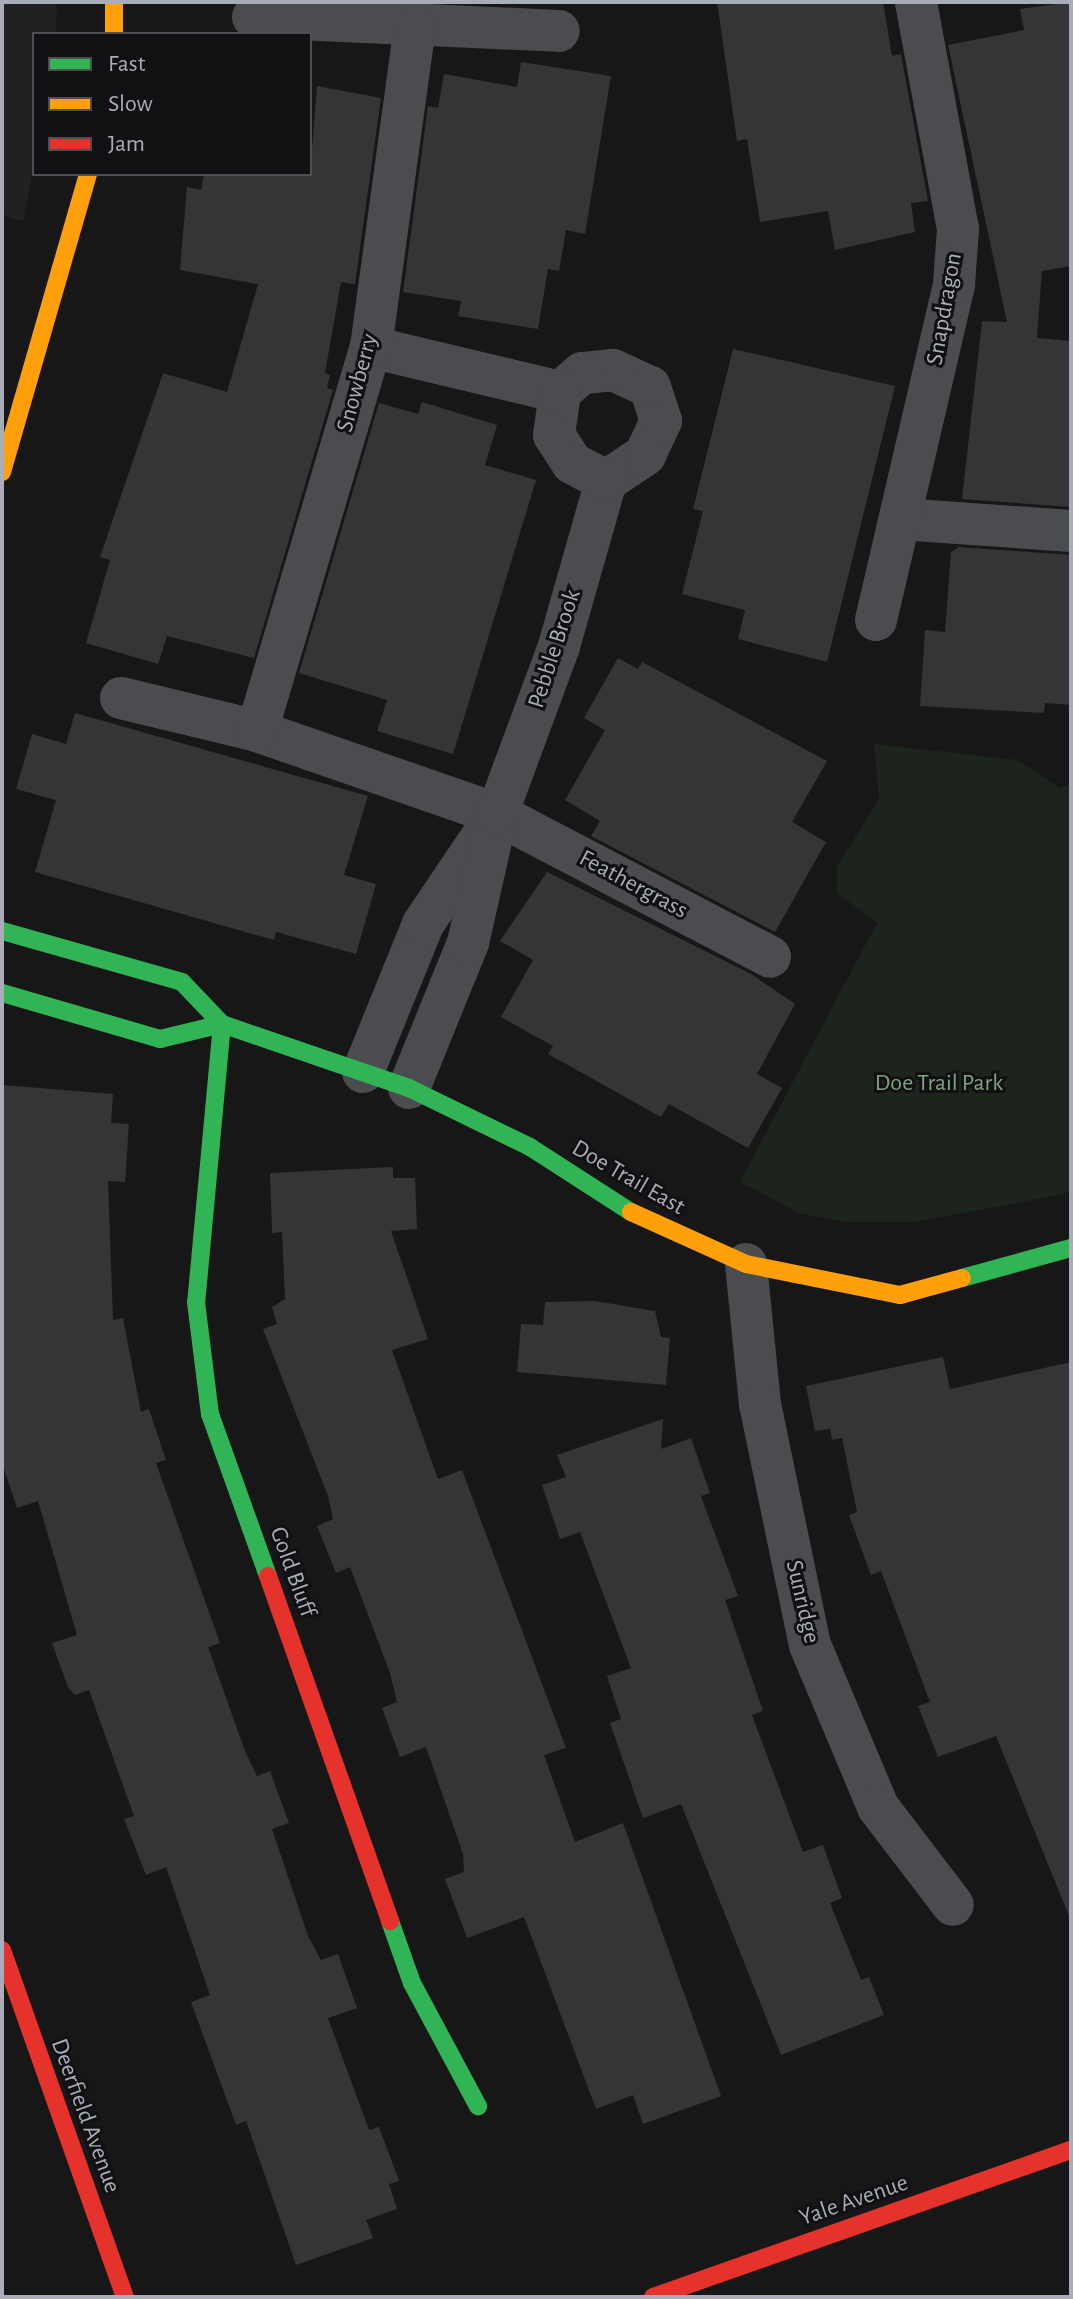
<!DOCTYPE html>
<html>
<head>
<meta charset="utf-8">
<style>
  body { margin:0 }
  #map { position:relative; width:1073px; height:2299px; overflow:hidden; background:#171717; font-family:"Alegreya Sans",sans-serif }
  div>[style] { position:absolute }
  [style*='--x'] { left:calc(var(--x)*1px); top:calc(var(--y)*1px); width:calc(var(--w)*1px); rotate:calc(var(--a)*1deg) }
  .built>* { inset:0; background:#212123 }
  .green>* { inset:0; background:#1d241e }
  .building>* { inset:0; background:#353536 }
  .street>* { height:42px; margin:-21px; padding:0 21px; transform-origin:21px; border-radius:21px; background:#4b4c50 }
  .fast>* { height:18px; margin:-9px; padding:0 9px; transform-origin:9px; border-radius:9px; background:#30b455 }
  .slow>* { height:18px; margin:-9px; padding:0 9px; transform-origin:9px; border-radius:9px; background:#ff9f0a }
  .jam>* { height:18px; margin:-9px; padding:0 9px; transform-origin:9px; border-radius:9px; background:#e5322d }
  span { translate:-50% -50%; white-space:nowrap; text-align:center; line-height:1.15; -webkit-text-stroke:6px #111113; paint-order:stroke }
  .street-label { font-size:24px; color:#a8adb8 }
  .park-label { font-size:24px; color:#7fa381 }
  .frame { position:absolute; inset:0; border:4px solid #a8adb8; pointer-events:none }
  .legend { position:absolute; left:32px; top:32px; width:280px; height:144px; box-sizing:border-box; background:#111113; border:2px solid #4d4f55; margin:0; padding:10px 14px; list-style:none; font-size:24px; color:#a8adb8 }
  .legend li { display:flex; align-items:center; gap:16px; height:40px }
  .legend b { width:40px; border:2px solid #4d4f55 }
</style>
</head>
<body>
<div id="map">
  <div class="built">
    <i style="clip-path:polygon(2px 2px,57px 2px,56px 34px,34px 34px,34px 163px,23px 221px,2px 215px)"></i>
  </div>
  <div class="green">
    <i style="clip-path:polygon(874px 744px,1017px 760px,1060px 788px,1071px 784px,1071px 1190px,1064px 1194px,916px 1222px,849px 1222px,801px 1214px,740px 1182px,877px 923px,837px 893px,837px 867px,879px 799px)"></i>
  </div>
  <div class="building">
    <i style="clip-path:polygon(717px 2px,883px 2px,892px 56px,901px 54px,928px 201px,911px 203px,915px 232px,835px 250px,828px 211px,760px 222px,747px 139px,737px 141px)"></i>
    <i style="clip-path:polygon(1071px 2px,1071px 266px,1042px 271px,1037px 338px,1071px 341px,1071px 507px,962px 499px,982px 321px,1007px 322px,948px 45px,1024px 30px,1020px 9px)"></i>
    <i style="clip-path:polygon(521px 62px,611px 76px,585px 234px,566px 230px,559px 271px,548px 269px,538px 329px,458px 316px,461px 301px,403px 292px,428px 106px,438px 108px,444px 74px,517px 87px)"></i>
    <i style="clip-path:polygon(317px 86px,381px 98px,355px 284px,341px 282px,325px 373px,330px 375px,327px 388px,333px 390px,254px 658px,167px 636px,158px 664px,86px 643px,110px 560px,100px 557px,163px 373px,227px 392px,258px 284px,180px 270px,187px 187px,201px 190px,204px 174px,310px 174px)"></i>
    <i style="clip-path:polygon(733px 349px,895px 386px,827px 662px,738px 639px,745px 610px,682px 594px,703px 511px,693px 509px)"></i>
    <i style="clip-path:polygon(422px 402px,497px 425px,485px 465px,536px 480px,453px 754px,377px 731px,387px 700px,299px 673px,379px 403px,418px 414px)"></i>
    <i style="clip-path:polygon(959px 547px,1071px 555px,1071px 705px,1045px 703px,1044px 713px,920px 706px,925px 630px,945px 632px,951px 552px)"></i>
    <i style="clip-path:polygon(618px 658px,638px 669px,642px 662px,827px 761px,792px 822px,826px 842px,775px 932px,591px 836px,600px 821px,565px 800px,605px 730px,584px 718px)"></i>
    <i style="clip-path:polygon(75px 713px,368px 796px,344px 875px,376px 884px,356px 954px,276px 932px,274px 940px,35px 872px,56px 800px,16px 789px,32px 734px,66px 744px)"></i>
    <i style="clip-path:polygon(547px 872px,751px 974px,795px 1004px,757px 1074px,782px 1088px,748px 1148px,669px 1104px,661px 1117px,548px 1054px,553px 1046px,501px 1017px,533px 960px,500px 941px)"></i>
    <i style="clip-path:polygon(2px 1085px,113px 1094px,111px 1123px,129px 1124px,125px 1182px,108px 1181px,113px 1320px,123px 1318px,141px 1412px,149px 1409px,166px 1460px,156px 1463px,220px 1643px,208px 1647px,245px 1751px,257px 1776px,270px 1771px,289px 1823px,272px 1829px,308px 1936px,321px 1960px,338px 1954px,357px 2008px,328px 2018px,369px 2130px,379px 2127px,399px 2181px,389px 2184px,397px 2209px,366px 2220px,373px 2238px,296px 2265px,246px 2121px,236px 2125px,191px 2002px,210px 1995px,166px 1867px,146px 1875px,124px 1819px,134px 1816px,89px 1690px,75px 1695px,68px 1687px,52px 1643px,77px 1635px,38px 1501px,17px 1508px,2px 1463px)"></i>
    <i style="clip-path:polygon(393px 1167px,393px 1178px,415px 1178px,417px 1229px,391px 1231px,428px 1339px,392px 1350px,438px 1479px,462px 1470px,566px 1748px,544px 1755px,575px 1842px,623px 1823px,721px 2096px,643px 2124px,633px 2095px,596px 2109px,524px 1917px,467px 1938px,445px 1879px,464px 1872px,463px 1854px,426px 1747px,400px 1757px,382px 1708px,397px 1702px,390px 1673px,350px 1567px,336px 1573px,317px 1526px,333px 1519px,328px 1496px,263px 1329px,277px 1324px,272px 1307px,285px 1299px,282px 1232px,272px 1233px,270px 1173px)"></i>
    <i style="clip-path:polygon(595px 1301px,655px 1311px,661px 1337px,670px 1338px,666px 1385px,517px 1372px,521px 1324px,543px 1325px,545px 1302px)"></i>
    <i style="clip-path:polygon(943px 1357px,950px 1389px,1071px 1362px,1071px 1921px,996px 1736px,938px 1757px,918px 1706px,930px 1702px,881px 1571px,871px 1575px,849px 1515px,857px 1512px,842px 1438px,832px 1440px,830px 1429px,815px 1431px,806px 1386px)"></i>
    <i style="clip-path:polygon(663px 1419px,661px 1449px,691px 1438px,710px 1493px,701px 1496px,738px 1596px,725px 1600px,763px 1711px,752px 1715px,803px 1852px,823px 1845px,842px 1898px,830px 1903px,861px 1980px,869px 1977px,884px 2015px,781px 2055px,681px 1804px,643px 1818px,610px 1723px,621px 1719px,607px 1676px,631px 1668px,580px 1532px,560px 1539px,542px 1485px,566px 1477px,557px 1455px)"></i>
  </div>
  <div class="street">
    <i style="--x:253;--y:17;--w:306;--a:2.6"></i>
    <i style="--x:371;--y:347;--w:194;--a:13.4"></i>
    <i style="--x:900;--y:519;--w:171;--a:4"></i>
    <i style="--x:876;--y:620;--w:345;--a:-76.9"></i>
    <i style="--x:954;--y:284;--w:55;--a:-85.8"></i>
    <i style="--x:958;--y:229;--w:231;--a:-100.5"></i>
    <i style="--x:121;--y:698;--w:140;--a:13.6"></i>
    <i style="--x:257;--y:731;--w:254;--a:19.1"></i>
    <i style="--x:497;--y:814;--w:308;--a:27.6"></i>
    <i style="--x:257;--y:731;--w:401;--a:-73.5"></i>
    <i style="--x:371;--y:347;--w:324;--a:-82.2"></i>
    <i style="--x:363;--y:1072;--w:160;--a:-67.9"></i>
    <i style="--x:423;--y:924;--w:107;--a:-56"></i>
    <i style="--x:409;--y:1088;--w:157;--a:-67.9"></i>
    <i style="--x:468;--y:943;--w:132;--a:-77.3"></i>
    <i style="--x:497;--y:814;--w:179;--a:-69.7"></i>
    <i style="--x:559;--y:646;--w:172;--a:-74.1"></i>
    <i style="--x:606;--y:481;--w:47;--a:-33.7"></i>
    <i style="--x:645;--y:455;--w:38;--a:-65"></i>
    <i style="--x:661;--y:421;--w:36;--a:-108"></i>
    <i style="--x:650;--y:387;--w:41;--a:-155.3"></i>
    <i style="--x:613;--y:370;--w:31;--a:174"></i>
    <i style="--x:582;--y:373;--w:29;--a:139"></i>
    <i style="--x:560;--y:392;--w:43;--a:97.9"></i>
    <i style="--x:554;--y:435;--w:33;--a:57"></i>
    <i style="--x:572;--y:463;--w:38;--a:28"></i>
    <i style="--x:746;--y:1264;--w:141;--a:84.3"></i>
    <i style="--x:760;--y:1404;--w:246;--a:78.3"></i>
    <i style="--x:810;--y:1645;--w:176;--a:67.2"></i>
    <i style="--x:878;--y:1807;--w:123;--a:52.6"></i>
  </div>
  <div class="fast">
    <i style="--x:2;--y:931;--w:187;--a:15.8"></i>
    <i style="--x:182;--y:982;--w:58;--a:46.4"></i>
    <i style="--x:222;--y:1024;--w:198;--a:18.9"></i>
    <i style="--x:409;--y:1088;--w:135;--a:26"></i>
    <i style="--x:530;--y:1147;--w:120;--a:32.8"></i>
    <i style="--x:2;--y:993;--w:165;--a:16.2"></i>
    <i style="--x:160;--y:1039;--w:64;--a:-13.6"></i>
    <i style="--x:222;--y:1024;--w:279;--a:95.3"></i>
    <i style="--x:196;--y:1302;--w:113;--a:82.9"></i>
    <i style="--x:210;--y:1414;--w:172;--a:70.3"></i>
    <i style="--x:962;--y:1278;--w:113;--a:-15.4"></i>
    <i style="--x:390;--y:1921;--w:66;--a:70.5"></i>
    <i style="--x:412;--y:1983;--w:140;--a:61.8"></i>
  </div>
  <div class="slow">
    <i style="--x:114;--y:2;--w:32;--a:90"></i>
    <i style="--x:2;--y:472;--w:310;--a:-73.9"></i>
    <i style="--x:631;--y:1212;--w:126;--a:24.3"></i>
    <i style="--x:746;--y:1264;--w:157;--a:11.4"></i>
    <i style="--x:900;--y:1295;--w:64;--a:-15.3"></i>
  </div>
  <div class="jam">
    <i style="--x:268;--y:1576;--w:366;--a:70.5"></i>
    <i style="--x:2;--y:1950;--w:368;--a:70.5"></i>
    <i style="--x:653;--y:2297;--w:443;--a:-19.4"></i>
  </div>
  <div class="street-label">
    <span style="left:945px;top:309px;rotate:-80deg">Snapdragon</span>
    <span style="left:358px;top:383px;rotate:-75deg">Snowberry</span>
    <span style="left:555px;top:649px;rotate:-72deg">Pebble Brook</span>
    <span style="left:633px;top:885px;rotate:28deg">Feathergrass</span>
    <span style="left:628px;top:1178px;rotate:30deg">Doe Trail East</span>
    <span style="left:292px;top:1572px;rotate:70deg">Gold Bluff</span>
    <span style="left:802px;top:1602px;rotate:77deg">Sunridge</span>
    <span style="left:85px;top:2116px;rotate:70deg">Deerfield Avenue</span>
    <span style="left:854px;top:2201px;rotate:-19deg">Yale Avenue</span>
  </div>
  <div class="park-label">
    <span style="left:939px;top:1084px">Doe Trail Park</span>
  </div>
  <div class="frame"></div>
  <ul class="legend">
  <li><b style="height:10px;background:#30b455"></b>Fast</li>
  <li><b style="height:10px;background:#ff9f0a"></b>Slow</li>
  <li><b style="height:10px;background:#e5322d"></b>Jam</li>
  </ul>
</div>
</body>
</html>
